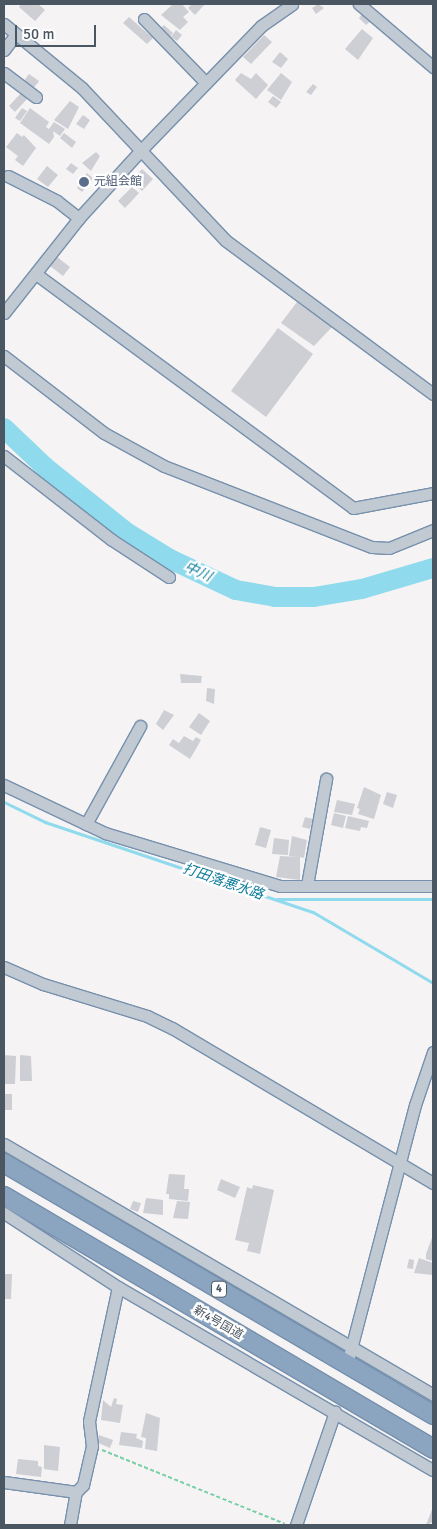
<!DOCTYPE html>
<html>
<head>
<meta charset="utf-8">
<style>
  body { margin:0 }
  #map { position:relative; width:437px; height:1529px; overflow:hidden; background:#f5f3f3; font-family:Signika,"Noto Sans JP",sans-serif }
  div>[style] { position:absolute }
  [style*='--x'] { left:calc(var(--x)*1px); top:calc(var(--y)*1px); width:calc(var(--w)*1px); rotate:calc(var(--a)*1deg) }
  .stream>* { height:3px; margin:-1.5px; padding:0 1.5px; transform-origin:1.5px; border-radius:1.5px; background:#90daee }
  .river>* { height:20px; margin:-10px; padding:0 10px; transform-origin:10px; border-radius:10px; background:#90daee }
  .building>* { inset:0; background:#cdcfd5 }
  .path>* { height:2px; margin-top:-1px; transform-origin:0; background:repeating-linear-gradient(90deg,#7ad0a6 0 4px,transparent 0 6.5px) }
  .roads { filter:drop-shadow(1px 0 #7690ad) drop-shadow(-1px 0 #7690ad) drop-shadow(0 1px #7690ad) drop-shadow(0 -1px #7690ad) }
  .minor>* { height:11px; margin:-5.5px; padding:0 5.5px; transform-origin:5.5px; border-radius:5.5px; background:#c1cad2 }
  .highway>* { height:18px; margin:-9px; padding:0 9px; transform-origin:9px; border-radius:9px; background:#8ba5c1 }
  .dots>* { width:14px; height:14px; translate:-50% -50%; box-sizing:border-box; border:2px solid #fff; border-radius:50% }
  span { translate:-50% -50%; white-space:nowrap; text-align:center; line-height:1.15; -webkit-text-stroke:4.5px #fff; paint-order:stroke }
  .shield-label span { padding:1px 4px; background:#fff; border:1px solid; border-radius:4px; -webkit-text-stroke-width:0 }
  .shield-label { font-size:11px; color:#4a5661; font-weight:700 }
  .service-label { font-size:12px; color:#4e5e75 }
  .left { translate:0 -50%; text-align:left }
  .street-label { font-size:12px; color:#4a5661 }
  .water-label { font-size:14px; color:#0c7c9b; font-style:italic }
  .frame { position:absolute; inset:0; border:5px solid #4a5661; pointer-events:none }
  .scale { position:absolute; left:15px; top:25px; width:81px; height:22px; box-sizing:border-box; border:2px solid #4a5661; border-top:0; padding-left:6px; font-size:15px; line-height:18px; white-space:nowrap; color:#4a5661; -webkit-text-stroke:4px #fff; paint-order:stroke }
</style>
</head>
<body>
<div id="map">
  <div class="stream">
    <i style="--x:4;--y:802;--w:46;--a:26"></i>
    <i style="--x:45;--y:822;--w:283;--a:18.6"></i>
    <i style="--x:313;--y:912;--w:139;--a:30.6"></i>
    <i style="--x:277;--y:899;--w:156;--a:0"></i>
  </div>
  <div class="river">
    <i style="--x:4;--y:428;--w:57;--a:43.6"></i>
    <i style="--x:45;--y:467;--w:104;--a:38.7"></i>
    <i style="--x:126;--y:532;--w:52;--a:31.5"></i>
    <i style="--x:170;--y:559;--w:73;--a:25.2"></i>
    <i style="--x:236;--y:590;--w:39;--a:10"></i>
    <i style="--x:274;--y:597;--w:40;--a:0"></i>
    <i style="--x:314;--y:597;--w:49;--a:-9.5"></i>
    <i style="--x:362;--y:589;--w:74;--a:-16.5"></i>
  </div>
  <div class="building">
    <i style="clip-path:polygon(21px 4px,38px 4px,45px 10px,35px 21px,19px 7px)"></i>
    <i style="clip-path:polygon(173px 4px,182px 4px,189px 12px,183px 17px,188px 22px,180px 30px,161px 15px)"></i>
    <i style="clip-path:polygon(192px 4px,205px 4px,195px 15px,188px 8px)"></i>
    <i style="clip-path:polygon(318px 4px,324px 8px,316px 14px,312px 8px)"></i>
    <i style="clip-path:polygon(364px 12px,372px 20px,366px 25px,359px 18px)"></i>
    <i style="clip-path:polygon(129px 17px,153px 38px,147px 44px,123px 23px)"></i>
    <i style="clip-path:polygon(164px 25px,173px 33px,170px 37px,160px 29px)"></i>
    <i style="clip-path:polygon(362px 29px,373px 38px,358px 60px,345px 49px)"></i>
    <i style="clip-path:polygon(176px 30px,182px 35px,177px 41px,171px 37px)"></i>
    <i style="clip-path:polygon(264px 35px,272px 42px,251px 64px,243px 57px)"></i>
    <i style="clip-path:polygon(280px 52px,288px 59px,281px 68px,272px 62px)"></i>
    <i style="clip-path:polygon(241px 73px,251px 79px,256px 73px,268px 85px,256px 99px,235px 80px)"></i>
    <i style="clip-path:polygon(281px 73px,292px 82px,281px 100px,267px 90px)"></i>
    <i style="clip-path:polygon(29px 74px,39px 81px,33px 89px,23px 82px)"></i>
    <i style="clip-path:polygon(313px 84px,317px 87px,311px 95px,306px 92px)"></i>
    <i style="clip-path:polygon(22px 92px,28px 98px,15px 112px,9px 106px)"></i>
    <i style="clip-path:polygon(273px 96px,281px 102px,276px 108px,268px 102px)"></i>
    <i style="clip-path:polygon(70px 101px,79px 107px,68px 129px,54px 120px)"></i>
    <i style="clip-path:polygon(22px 108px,27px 111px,20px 121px,15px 118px)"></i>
    <i style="clip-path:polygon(30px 108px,49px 122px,46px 127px,49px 129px,54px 122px,65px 129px,60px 136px,53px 131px,54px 137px,49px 144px,20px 123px)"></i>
    <i style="clip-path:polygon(83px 115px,90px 120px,84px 129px,76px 124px)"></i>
    <i style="clip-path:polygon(17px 133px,22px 137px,24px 135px,36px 148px,23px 166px,15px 160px,18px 156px,6px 147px)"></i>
    <i style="clip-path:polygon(64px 133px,76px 142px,72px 148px,60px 138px)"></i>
    <i style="clip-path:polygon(96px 152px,100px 156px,91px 171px,82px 163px)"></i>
    <i style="clip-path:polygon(71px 163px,78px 168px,73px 174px,66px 169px)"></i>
    <i style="clip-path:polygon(47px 166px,58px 175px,48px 187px,37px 179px)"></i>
    <i style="clip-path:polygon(142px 169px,153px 179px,142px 191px,131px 181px)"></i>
    <i style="clip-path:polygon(87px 173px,93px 178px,82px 192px,77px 188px)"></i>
    <i style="clip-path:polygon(132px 187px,139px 193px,125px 208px,118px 201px)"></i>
    <i style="clip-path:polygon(57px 257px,70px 267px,63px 276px,50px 266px)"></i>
    <i style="clip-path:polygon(297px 302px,332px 327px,314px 346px,281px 323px)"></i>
    <i style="clip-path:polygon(278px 328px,313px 354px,266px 417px,231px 391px)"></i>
    <i style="clip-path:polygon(180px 674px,202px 676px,201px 683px,181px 683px)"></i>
    <i style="clip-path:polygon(207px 688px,215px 689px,214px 704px,206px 701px)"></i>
    <i style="clip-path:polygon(164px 710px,174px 715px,163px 730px,156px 724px)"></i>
    <i style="clip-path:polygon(199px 713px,210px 721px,201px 735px,189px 727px)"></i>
    <i style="clip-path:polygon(184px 736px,193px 741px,196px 737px,201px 740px,190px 759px,169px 745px,173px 739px,179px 743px)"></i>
    <i style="clip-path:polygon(364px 787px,381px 795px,374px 819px,358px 814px,360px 809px,357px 808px)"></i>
    <i style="clip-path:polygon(387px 792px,397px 795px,393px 808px,383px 804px)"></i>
    <i style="clip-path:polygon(337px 800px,355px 804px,352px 815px,334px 812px)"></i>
    <i style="clip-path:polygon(334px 813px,346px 816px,343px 828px,331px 825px)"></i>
    <i style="clip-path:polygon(348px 816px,369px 821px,367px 828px,361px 827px,360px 831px,345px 828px)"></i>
    <i style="clip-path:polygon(305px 817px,313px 819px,310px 829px,302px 827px)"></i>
    <i style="clip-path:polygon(260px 827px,271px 830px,266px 848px,255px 845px)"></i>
    <i style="clip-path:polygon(292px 836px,307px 840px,304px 858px,300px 857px,300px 880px,276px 877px,280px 856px,298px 857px,289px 856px)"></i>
    <i style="clip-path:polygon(274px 838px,289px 840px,288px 855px,272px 854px)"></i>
    <i style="clip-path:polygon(4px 1055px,16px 1056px,15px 1084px,4px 1084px)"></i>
    <i style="clip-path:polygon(20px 1055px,31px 1056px,32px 1081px,20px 1081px)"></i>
    <i style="clip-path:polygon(4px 1094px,12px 1094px,12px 1110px,4px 1110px)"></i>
    <i style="clip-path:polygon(169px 1174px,185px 1175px,184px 1189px,189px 1189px,188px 1201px,169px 1199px,169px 1194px,166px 1194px)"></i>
    <i style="clip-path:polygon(221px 1179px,240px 1187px,235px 1198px,217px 1190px)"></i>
    <i style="clip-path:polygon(253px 1185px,274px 1190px,260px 1254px,247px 1251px,249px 1243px,235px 1240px,247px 1187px,252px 1189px)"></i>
    <i style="clip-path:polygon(146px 1198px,163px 1200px,163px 1215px,143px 1213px)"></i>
    <i style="clip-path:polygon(133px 1201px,141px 1203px,138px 1212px,130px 1209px)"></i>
    <i style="clip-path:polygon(177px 1201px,190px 1202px,188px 1219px,173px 1218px)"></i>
    <i style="clip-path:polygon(433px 1235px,433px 1261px,426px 1259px,426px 1254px)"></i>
    <i style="clip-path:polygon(419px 1258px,433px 1263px,433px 1275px,414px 1273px)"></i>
    <i style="clip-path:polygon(409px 1259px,414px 1260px,413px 1269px,407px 1268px)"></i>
    <i style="clip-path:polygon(4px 1274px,12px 1274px,11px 1299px,4px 1299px)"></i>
    <i style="clip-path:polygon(114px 1398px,117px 1399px,116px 1404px,123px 1405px,120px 1423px,101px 1420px,103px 1400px,111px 1407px)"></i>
    <i style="clip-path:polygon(146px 1413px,160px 1418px,157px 1451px,145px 1449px,146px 1438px,141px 1437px)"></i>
    <i style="clip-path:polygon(121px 1432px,137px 1434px,136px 1438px,143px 1441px,142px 1448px,119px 1445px)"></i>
    <i style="clip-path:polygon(99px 1435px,113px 1440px,110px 1448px,96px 1442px)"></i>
    <i style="clip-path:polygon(44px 1445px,60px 1447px,58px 1471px,44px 1469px)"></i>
    <i style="clip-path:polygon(18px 1459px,38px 1461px,38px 1466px,42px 1467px,41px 1477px,16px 1474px)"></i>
    <i style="clip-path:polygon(433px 1507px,433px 1522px,426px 1525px)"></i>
  </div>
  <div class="path">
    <i style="--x:102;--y:1450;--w:197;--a:22"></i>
  </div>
  <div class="roads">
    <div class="minor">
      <i style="--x:359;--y:4;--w:97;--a:40.4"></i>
      <i style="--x:144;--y:19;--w:89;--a:45.9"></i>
      <i style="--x:4;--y:24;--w:101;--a:39.4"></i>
      <i style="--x:82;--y:88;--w:209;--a:46.7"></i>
      <i style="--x:225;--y:240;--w:259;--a:36.5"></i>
      <i style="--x:4;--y:50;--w:20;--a:-53"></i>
      <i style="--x:4;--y:73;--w:40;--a:37"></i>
      <i style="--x:8;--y:176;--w:55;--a:27"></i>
      <i style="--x:57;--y:201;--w:28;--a:38"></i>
      <i style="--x:36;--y:274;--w:394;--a:36.4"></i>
      <i style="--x:353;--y:508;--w:81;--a:-10.6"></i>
      <i style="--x:4;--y:313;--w:121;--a:-51.7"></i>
      <i style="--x:79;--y:218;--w:93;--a:-47.6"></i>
      <i style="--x:142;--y:149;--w:171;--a:-45.9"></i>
      <i style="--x:261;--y:26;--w:38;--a:-35"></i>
      <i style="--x:4;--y:356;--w:126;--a:37.6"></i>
      <i style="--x:104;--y:433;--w:68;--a:28.8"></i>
      <i style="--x:164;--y:466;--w:223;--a:21.3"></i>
      <i style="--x:372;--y:547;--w:17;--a:3"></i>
      <i style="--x:389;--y:548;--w:48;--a:-22.2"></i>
      <i style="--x:4;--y:456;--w:137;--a:37.9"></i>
      <i style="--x:112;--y:540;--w:68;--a:33"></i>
      <i style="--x:4;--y:785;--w:112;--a:25.4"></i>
      <i style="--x:105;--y:833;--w:183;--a:16.8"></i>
      <i style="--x:280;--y:886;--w:153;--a:0"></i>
      <i style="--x:86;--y:824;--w:112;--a:-61.1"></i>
      <i style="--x:307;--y:885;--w:108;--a:-79.8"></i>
      <i style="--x:4;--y:967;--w:43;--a:23.6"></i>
      <i style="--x:43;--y:984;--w:109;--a:17.1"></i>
      <i style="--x:147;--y:1016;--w:28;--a:26"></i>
      <i style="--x:172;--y:1028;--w:304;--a:30.7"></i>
      <i style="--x:4;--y:1144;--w:497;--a:30.3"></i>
      <i style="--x:4;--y:1213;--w:136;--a:33"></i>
      <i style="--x:118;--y:1287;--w:364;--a:30.2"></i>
      <i style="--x:347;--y:1364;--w:268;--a:-75.3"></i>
      <i style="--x:415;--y:1105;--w:56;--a:-71.2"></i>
      <i style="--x:4;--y:1482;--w:73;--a:7.9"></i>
      <i style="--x:70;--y:1525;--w:34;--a:-80"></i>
      <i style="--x:76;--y:1492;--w:10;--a:-45"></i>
      <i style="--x:83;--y:1485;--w:40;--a:-77"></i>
      <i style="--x:92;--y:1446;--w:25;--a:-97"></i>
      <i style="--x:89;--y:1421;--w:137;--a:-77.8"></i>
      <i style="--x:296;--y:1525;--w:120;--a:-71"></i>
    </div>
    <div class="highway">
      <i style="--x:4;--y:1163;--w:498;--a:30.4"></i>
      <i style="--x:4;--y:1196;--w:498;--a:30.5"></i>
    </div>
  </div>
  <div class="dots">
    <i style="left:84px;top:182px;background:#5c6f8a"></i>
  </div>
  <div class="shield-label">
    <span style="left:219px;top:1289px">4</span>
  </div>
  <div class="service-label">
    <span class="left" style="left:94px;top:182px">元組会館</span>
  </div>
  <div class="street-label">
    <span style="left:218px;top:1323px;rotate:30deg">新4号国道</span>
  </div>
  <div class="water-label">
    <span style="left:198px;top:572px;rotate:25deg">中川</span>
    <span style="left:223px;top:882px;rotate:19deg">打田落悪水路</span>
  </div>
  <div class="frame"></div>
  <div class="scale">50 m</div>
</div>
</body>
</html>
